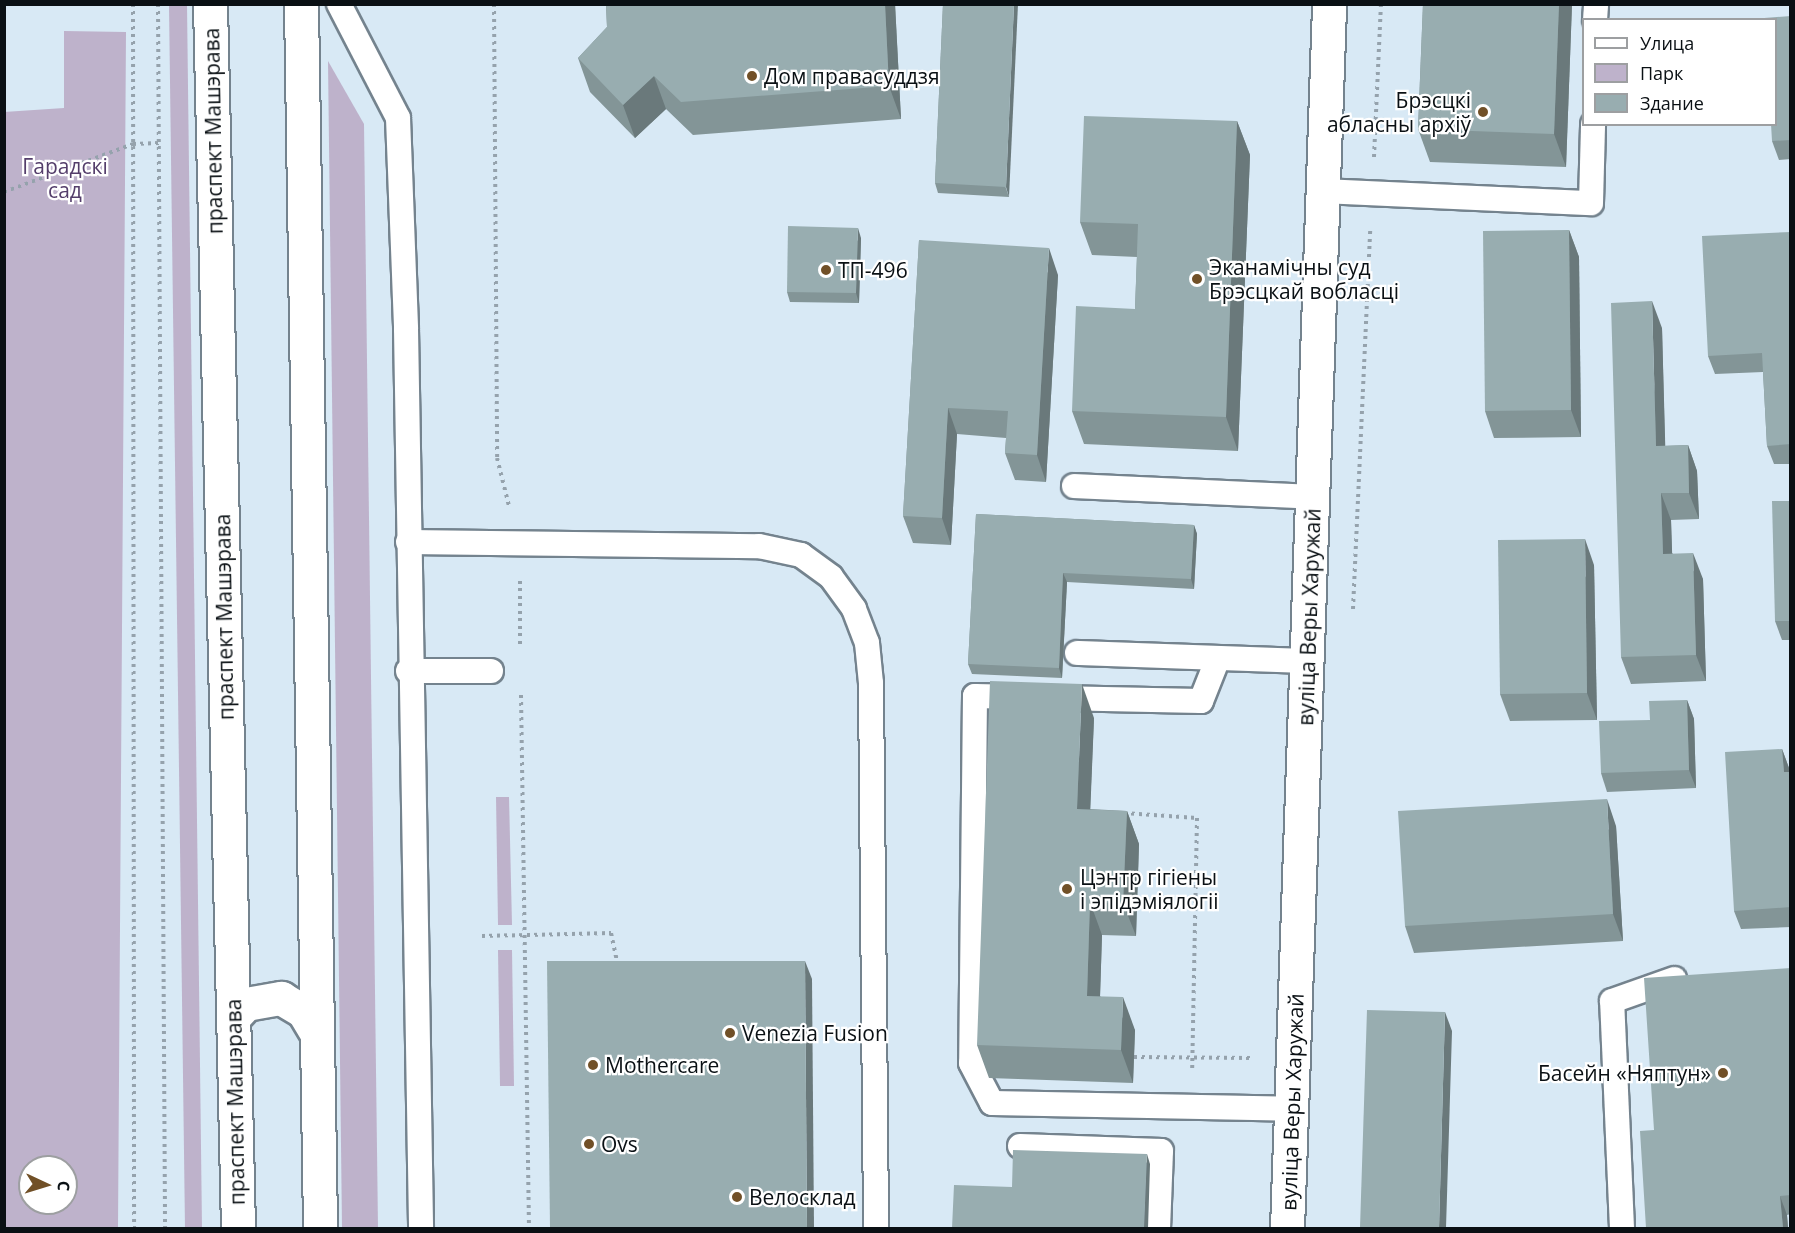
<!DOCTYPE html>
<html>
<head>
<meta charset="utf-8">
<style>
  body { margin:0 }
  #map { position:relative; width:1795px; height:1233px; overflow:hidden; background:#d8e9f5; font-family:"Open Sans",sans-serif }
  div>[style] { position:absolute }
  [style*='--x'] { left:calc(var(--x)*1px); top:calc(var(--y)*1px); width:calc(var(--w)*1px); rotate:calc(var(--a)*1deg) }
  .green>* { inset:0; background:#beb2cb }
  .path>* { height:4px; margin-top:-2px; transform-origin:0; background:repeating-linear-gradient(90deg,#95a2ac 0 3px,transparent 0 7.5px) }
  .roads { filter:drop-shadow(2px 0 #74838e) drop-shadow(-2px 0 #74838e) drop-shadow(0 2px #74838e) drop-shadow(0 -2px #74838e) }
  .service>* { height:24px; margin:-12px; padding:0 12px; transform-origin:12px; border-radius:12px; background:#fff }
  .minor>* { height:33px; margin:-16.5px; padding:0 16.5px; transform-origin:16.5px; border-radius:16.5px; background:#fff }
  .primary>* { height:33px; margin:-16.5px; padding:0 16.5px; transform-origin:16.5px; border-radius:16.5px; background:#fff }
  .wall>* { inset:0; background:#839597 }
  .shaded-wall>* { inset:0; background:#6a797b }
  .building>* { inset:0; background:#98adb0 }
  .dots>* { width:16px; height:16px; translate:-50% -50%; box-sizing:border-box; border:3px solid #fff; border-radius:50% }
  span { translate:-50% -50%; white-space:nowrap; text-align:center; line-height:1.15; -webkit-text-stroke:4.5px #fff; paint-order:stroke }
  .poi-label { font-size:21px; color:#0a1014 }
  .left { translate:0 -50%; text-align:left }
  .right { translate:-100% -50%; text-align:right }
  .street-label { font-size:21px; color:#0a1014 }
  .park-label { font-size:21px; color:#543e6b }
  .frame { position:absolute; inset:0; border:6px solid #0a1014; pointer-events:none }
  .legend { position:absolute; left:1582px; top:18px; width:195px; height:108px; box-sizing:border-box; background:#fff; border:2px solid #9d9fa1; margin:0; padding:8px 10px; list-style:none; font-size:18px; color:#0a1014 }
  .legend li { display:flex; align-items:center; gap:12px; height:30px }
  .legend b { width:30px; border:2px solid #9d9fa1 }
  .north { position:absolute; left:18px; top:1155px; width:60px; height:60px; box-sizing:border-box; background:#fff; border:2px solid #9d9fa1; border-radius:50%; rotate:94deg; font-size:16px; font-weight:700; line-height:24px; text-align:center; color:#0a1014 }
  .north::after { content:''; display:block; margin:auto; width:21px; height:27px; background:#715027; clip-path:polygon(50% 0,100% 100%,50% 72%,0 100%) }
</style>
</head>
<body>
<div id="map">
  <div class="green">
    <i style="clip-path:polygon(169px 5px,187px 5px,202px 1228px,185px 1228px)"></i>
    <i style="clip-path:polygon(evenodd,64px 31px,126px 32px,118px 1228px,5px 1228px,4px 112px,64px 108px,64px 31px,30px 1167px,66px 1167px,66px 1203px,30px 1203px,30px 1167px)"></i>
    <i style="clip-path:polygon(328px 61px,364px 124px,378px 1228px,342px 1228px)"></i>
    <i style="clip-path:polygon(496px 797px,509px 797px,512px 925px,498px 925px)"></i>
    <i style="clip-path:polygon(498px 950px,512px 950px,514px 1086px,500px 1086px)"></i>
  </div>
  <div class="path">
    <i style="--x:133;--y:4;--w:1224;--a:89.95"></i>
    <i style="--x:158;--y:4;--w:1224;--a:89.67"></i>
    <i style="--x:494;--y:4;--w:454;--a:89.6"></i>
    <i style="--x:497;--y:458;--w:49;--a:76"></i>
    <i style="--x:1374;--y:157;--w:153;--a:-87.4"></i>
    <i style="--x:4;--y:192;--w:138;--a:-20.4"></i>
    <i style="--x:133;--y:144;--w:26;--a:-2"></i>
    <i style="--x:520;--y:581;--w:65;--a:90"></i>
    <i style="--x:1353;--y:609;--w:379;--a:-87.4"></i>
    <i style="--x:521;--y:695;--w:533;--a:89.14"></i>
    <i style="--x:1124;--y:813;--w:73;--a:3.9"></i>
    <i style="--x:1197;--y:818;--w:252;--a:91.1"></i>
    <i style="--x:482;--y:936;--w:129;--a:-1.3"></i>
    <i style="--x:611;--y:933;--w:33;--a:78"></i>
    <i style="--x:1134;--y:1057;--w:118;--a:0.5"></i>
  </div>
  <div class="roads">
    <div class="service">
      <i style="--x:339;--y:4;--w:128;--a:62.6"></i>
      <i style="--x:398;--y:118;--w:211;--a:87.8"></i>
      <i style="--x:406;--y:329;--w:899;--a:89.04"></i>
      <i style="--x:1595;--y:20;--w:16;--a:-86"></i>
      <i style="--x:1323;--y:191;--w:268;--a:2.6"></i>
      <i style="--x:1591;--y:203;--w:79;--a:-88.5"></i>
      <i style="--x:1074;--y:486;--w:239;--a:2.6"></i>
      <i style="--x:408;--y:542;--w:351;--a:0.7"></i>
      <i style="--x:759;--y:546;--w:43;--a:12.1"></i>
      <i style="--x:801;--y:555;--w:37;--a:36"></i>
      <i style="--x:831;--y:577;--w:39;--a:54"></i>
      <i style="--x:854;--y:609;--w:36;--a:69"></i>
      <i style="--x:867;--y:643;--w:40;--a:84.3"></i>
      <i style="--x:871;--y:683;--w:545;--a:89.47"></i>
      <i style="--x:1077;--y:653;--w:231;--a:2"></i>
      <i style="--x:408;--y:671;--w:83;--a:0"></i>
      <i style="--x:1020;--y:697;--w:45;--a:-178.7"></i>
      <i style="--x:975;--y:696;--w:367;--a:90.6"></i>
      <i style="--x:971;--y:1063;--w:45;--a:62.3"></i>
      <i style="--x:992;--y:1103;--w:300;--a:1.1"></i>
      <i style="--x:1055;--y:698;--w:146;--a:1.2"></i>
      <i style="--x:1201;--y:701;--w:46;--a:-68.4"></i>
      <i style="--x:1020;--y:1146;--w:141;--a:2"></i>
      <i style="--x:1161;--y:1151;--w:77;--a:92.2"></i>
      <i style="--x:1622;--y:1228;--w:227;--a:-92.5"></i>
      <i style="--x:1612;--y:1001;--w:66;--a:-19.5"></i>
    </div>
    <div class="minor">
      <i style="--x:1287;--y:1228;--w:1225;--a:-88.03"></i>
    </div>
    <div class="primary">
      <i style="--x:210;--y:4;--w:1224;--a:88.69"></i>
      <i style="--x:301;--y:4;--w:1224;--a:89.11"></i>
      <i style="--x:233;--y:1018;--w:19;--a:-47"></i>
      <i style="--x:246;--y:1004;--w:36;--a:-10"></i>
      <i style="--x:281;--y:998;--w:26;--a:31"></i>
      <i style="--x:303;--y:1011;--w:27;--a:59"></i>
    </div>
  </div>
  <div class="wall">
    <i style="clip-path:polygon(604px 4px,895px 4px,901px 119px,693px 135px,666px 109px,635px 138px,590px 92px,578px 58px,607px 27px,606px 6px)"></i>
    <i style="clip-path:polygon(943px 4px,1009px 197px,938px 193px,935px 183px)"></i>
    <i style="clip-path:polygon(1423px 4px,1572px 4px,1566px 167px,1430px 162px,1418px 129px)"></i>
    <i style="clip-path:polygon(1791px 16px,1791px 159px,1779px 160px,1772px 141px)"></i>
    <i style="clip-path:polygon(1237px 121px,1250px 155px,1238px 451px,1084px 444px,1072px 411px,1135px 309px,1137px 257px,1092px 255px,1080px 222px)"></i>
    <i style="clip-path:polygon(1569px 230px,1579px 257px,1581px 437px,1494px 438px,1485px 411px)"></i>
    <i style="clip-path:polygon(1791px 232px,1791px 464px,1774px 464px,1767px 446px,1763px 372px,1715px 374px,1708px 356px)"></i>
    <i style="clip-path:polygon(861px 238px,859px 303px,790px 302px,787px 292px)"></i>
    <i style="clip-path:polygon(919px 240px,1058px 275px,1046px 482px,1015px 480px,1005px 453px,1006px 438px,957px 434px,951px 545px,913px 543px,903px 516px)"></i>
    <i style="clip-path:polygon(1662px 328px,1665px 446px,1688px 445px,1697px 471px,1699px 519px,1671px 520px,1672px 553px,1703px 579px,1706px 681px,1631px 684px,1621px 657px)"></i>
    <i style="clip-path:polygon(1791px 501px,1791px 640px,1782px 640px,1775px 621px)"></i>
    <i style="clip-path:polygon(976px 514px,1194px 525px,1197px 534px,1194px 589px,1067px 582px,1062px 678px,972px 674px,968px 664px)"></i>
    <i style="clip-path:polygon(1594px 565px,1597px 720px,1510px 721px,1500px 694px)"></i>
    <i style="clip-path:polygon(1687px 700px,1694px 719px,1696px 788px,1607px 792px,1601px 773px,1650px 720px)"></i>
    <i style="clip-path:polygon(1094px 718px,1090px 809px,1127px 811px,1139px 844px,1136px 936px,1102px 935px,1100px 996px,1135px 1030px,1133px 1083px,989px 1078px,977px 1045px)"></i>
    <i style="clip-path:polygon(1782px 749px,1789px 768px,1789px 772px,1791px 772px,1791px 927px,1741px 929px,1734px 911px)"></i>
    <i style="clip-path:polygon(1616px 826px,1623px 941px,1414px 953px,1405px 926px)"></i>
    <i style="clip-path:polygon(1791px 968px,1791px 1214px,1787px 1215px,1788px 1228px,1646px 1228px,1654px 1130px)"></i>
  </div>
  <div class="shaded-wall">
    <i style="clip-path:polygon(885px 4px,895px 4px,901px 119px,889px 86px)"></i>
    <i style="clip-path:polygon(1014px 4px,1018px 4px,1009px 197px,1006px 187px)"></i>
    <i style="clip-path:polygon(1559px 4px,1572px 4px,1566px 167px,1554px 134px)"></i>
    <i style="clip-path:polygon(654px 76px,666px 109px,635px 138px,623px 105px)"></i>
    <i style="clip-path:polygon(1237px 121px,1250px 155px,1238px 451px,1226px 417px)"></i>
    <i style="clip-path:polygon(858px 228px,861px 238px,859px 303px,856px 293px)"></i>
    <i style="clip-path:polygon(1569px 230px,1579px 257px,1581px 437px,1571px 410px)"></i>
    <i style="clip-path:polygon(1049px 248px,1058px 275px,1046px 482px,1037px 455px)"></i>
    <i style="clip-path:polygon(1652px 301px,1662px 328px,1666px 473px,1656px 446px)"></i>
    <i style="clip-path:polygon(948px 408px,957px 434px,951px 545px,942px 518px)"></i>
    <i style="clip-path:polygon(1688px 445px,1697px 471px,1699px 519px,1689px 493px)"></i>
    <i style="clip-path:polygon(1661px 493px,1671px 520px,1673px 580px,1663px 554px)"></i>
    <i style="clip-path:polygon(1194px 525px,1197px 534px,1194px 589px,1191px 579px)"></i>
    <i style="clip-path:polygon(1585px 539px,1594px 565px,1597px 720px,1587px 693px)"></i>
    <i style="clip-path:polygon(1693px 553px,1703px 579px,1706px 681px,1696px 655px)"></i>
    <i style="clip-path:polygon(1063px 573px,1067px 582px,1062px 678px,1059px 668px)"></i>
    <i style="clip-path:polygon(1082px 684px,1094px 718px,1089px 842px,1077px 809px)"></i>
    <i style="clip-path:polygon(1687px 700px,1694px 719px,1696px 788px,1689px 770px)"></i>
    <i style="clip-path:polygon(1782px 749px,1789px 768px,1790px 791px,1784px 772px)"></i>
    <i style="clip-path:polygon(1607px 799px,1616px 826px,1623px 941px,1613px 914px)"></i>
    <i style="clip-path:polygon(1127px 811px,1139px 844px,1136px 936px,1123px 903px)"></i>
    <i style="clip-path:polygon(1090px 902px,1102px 935px,1099px 1029px,1087px 996px)"></i>
    <i style="clip-path:polygon(805px 961px,812px 979px,814px 1228px,807px 1228px)"></i>
    <i style="clip-path:polygon(1123px 997px,1135px 1030px,1133px 1083px,1121px 1050px)"></i>
    <i style="clip-path:polygon(1445px 1012px,1452px 1031px,1446px 1228px,1439px 1228px)"></i>
    <i style="clip-path:polygon(1147px 1154px,1150px 1164px,1148px 1228px,1144px 1228px)"></i>
    <i style="clip-path:polygon(1780px 1196px,1787px 1215px,1788px 1228px,1783px 1228px)"></i>
  </div>
  <div class="building">
    <i style="clip-path:polygon(606px 4px,885px 4px,889px 86px,681px 102px,654px 76px,623px 105px,578px 58px,607px 27px)"></i>
    <i style="clip-path:polygon(943px 4px,1014px 4px,1006px 187px,935px 183px)"></i>
    <i style="clip-path:polygon(1423px 4px,1559px 4px,1554px 134px,1418px 129px)"></i>
    <i style="clip-path:polygon(1791px 16px,1791px 140px,1772px 141px,1771px 124px,1776px 124px,1776px 20px,1764px 20px,1764px 18px)"></i>
    <i style="clip-path:polygon(1084px 116px,1237px 121px,1226px 417px,1072px 411px,1076px 306px,1135px 309px,1138px 224px,1080px 222px)"></i>
    <i style="clip-path:polygon(788px 226px,858px 228px,856px 293px,787px 292px)"></i>
    <i style="clip-path:polygon(1569px 230px,1571px 410px,1485px 411px,1483px 231px)"></i>
    <i style="clip-path:polygon(1791px 232px,1791px 444px,1767px 446px,1762px 353px,1708px 356px,1702px 236px)"></i>
    <i style="clip-path:polygon(919px 240px,1049px 248px,1037px 455px,1005px 453px,1008px 411px,948px 408px,942px 518px,903px 516px)"></i>
    <i style="clip-path:polygon(1652px 301px,1656px 446px,1688px 445px,1689px 493px,1661px 493px,1663px 554px,1693px 553px,1696px 655px,1621px 657px,1611px 303px)"></i>
    <i style="clip-path:polygon(1772px 501px,1791px 501px,1791px 621px,1775px 621px)"></i>
    <i style="clip-path:polygon(976px 514px,1194px 525px,1191px 579px,1063px 573px,1059px 668px,968px 664px)"></i>
    <i style="clip-path:polygon(1585px 539px,1587px 693px,1500px 694px,1498px 540px)"></i>
    <i style="clip-path:polygon(990px 681px,1082px 684px,1077px 809px,1127px 811px,1123px 903px,1090px 902px,1087px 996px,1123px 997px,1121px 1050px,977px 1045px)"></i>
    <i style="clip-path:polygon(1687px 700px,1689px 770px,1601px 773px,1599px 721px,1650px 720px,1649px 701px)"></i>
    <i style="clip-path:polygon(1782px 749px,1784px 772px,1791px 772px,1791px 907px,1734px 911px,1725px 752px)"></i>
    <i style="clip-path:polygon(1607px 799px,1613px 914px,1405px 926px,1398px 811px)"></i>
    <i style="clip-path:polygon(547px 961px,805px 961px,807px 1228px,550px 1228px)"></i>
    <i style="clip-path:polygon(1791px 968px,1791px 1195px,1780px 1196px,1783px 1228px,1646px 1228px,1640px 1131px,1654px 1130px,1644px 978px)"></i>
    <i style="clip-path:polygon(1367px 1010px,1445px 1012px,1439px 1228px,1360px 1228px)"></i>
    <i style="clip-path:polygon(1013px 1150px,1147px 1154px,1144px 1228px,952px 1228px,954px 1185px,1012px 1187px)"></i>
  </div>
  <div class="dots">
    <i style="left:752px;top:76px;background:#715027"></i>
    <i style="left:1483px;top:112px;background:#715027"></i>
    <i style="left:826px;top:270px;background:#715027"></i>
    <i style="left:1197px;top:279px;background:#715027"></i>
    <i style="left:1067px;top:889px;background:#715027"></i>
    <i style="left:730px;top:1033px;background:#715027"></i>
    <i style="left:593px;top:1065px;background:#715027"></i>
    <i style="left:1723px;top:1073px;background:#715027"></i>
    <i style="left:589px;top:1144px;background:#715027"></i>
    <i style="left:737px;top:1197px;background:#715027"></i>
  </div>
  <div class="poi-label">
    <span class="left" style="left:764px;top:76px">Дом правасуддзя</span>
    <span class="right" style="left:1471px;top:112px">Брэсцкі<br>абласны архіў</span>
    <span class="left" style="left:1209px;top:279px">Эканамічны суд<br>Брэсцкай вобласці</span>
    <span class="left" style="left:838px;top:270px">ТП-496</span>
    <span class="left" style="left:1080px;top:889px">Цэнтр гігіены<br>і эпідэміялогіі</span>
    <span class="left" style="left:742px;top:1033px">Venezia Fusion</span>
    <span class="left" style="left:605px;top:1065px">Mothercare</span>
    <span class="right" style="left:1711px;top:1073px">Басейн «Няптун»</span>
    <span class="left" style="left:601px;top:1144px">Ovs</span>
    <span class="left" style="left:749px;top:1197px">Велосклад</span>
  </div>
  <div class="street-label">
    <span style="left:213px;top:131px;rotate:-91deg">праспект Машэрава</span>
    <span style="left:224px;top:617px;rotate:-91deg">праспект Машэрава</span>
    <span style="left:1309px;top:617px;rotate:-88deg">вуліца Веры Харужай</span>
    <span style="left:235px;top:1102px;rotate:-91deg">праспект Машэрава</span>
    <span style="left:1292px;top:1102px;rotate:-88deg">вуліца Веры Харужай</span>
  </div>
  <div class="park-label">
    <span style="left:65px;top:178px">Гарадскі<br>сад</span>
  </div>
  <div class="frame"></div>
  <ul class="legend">
  <li><b style="height:8px;background:#fff"></b>Улица</li>
  <li><b style="height:16px;background:#beb2cb"></b>Парк</li>
  <li><b style="height:16px;background:#98adb0"></b>Здание</li>
  </ul>
  <div class="north">С</div>
</div>
</body>
</html>
